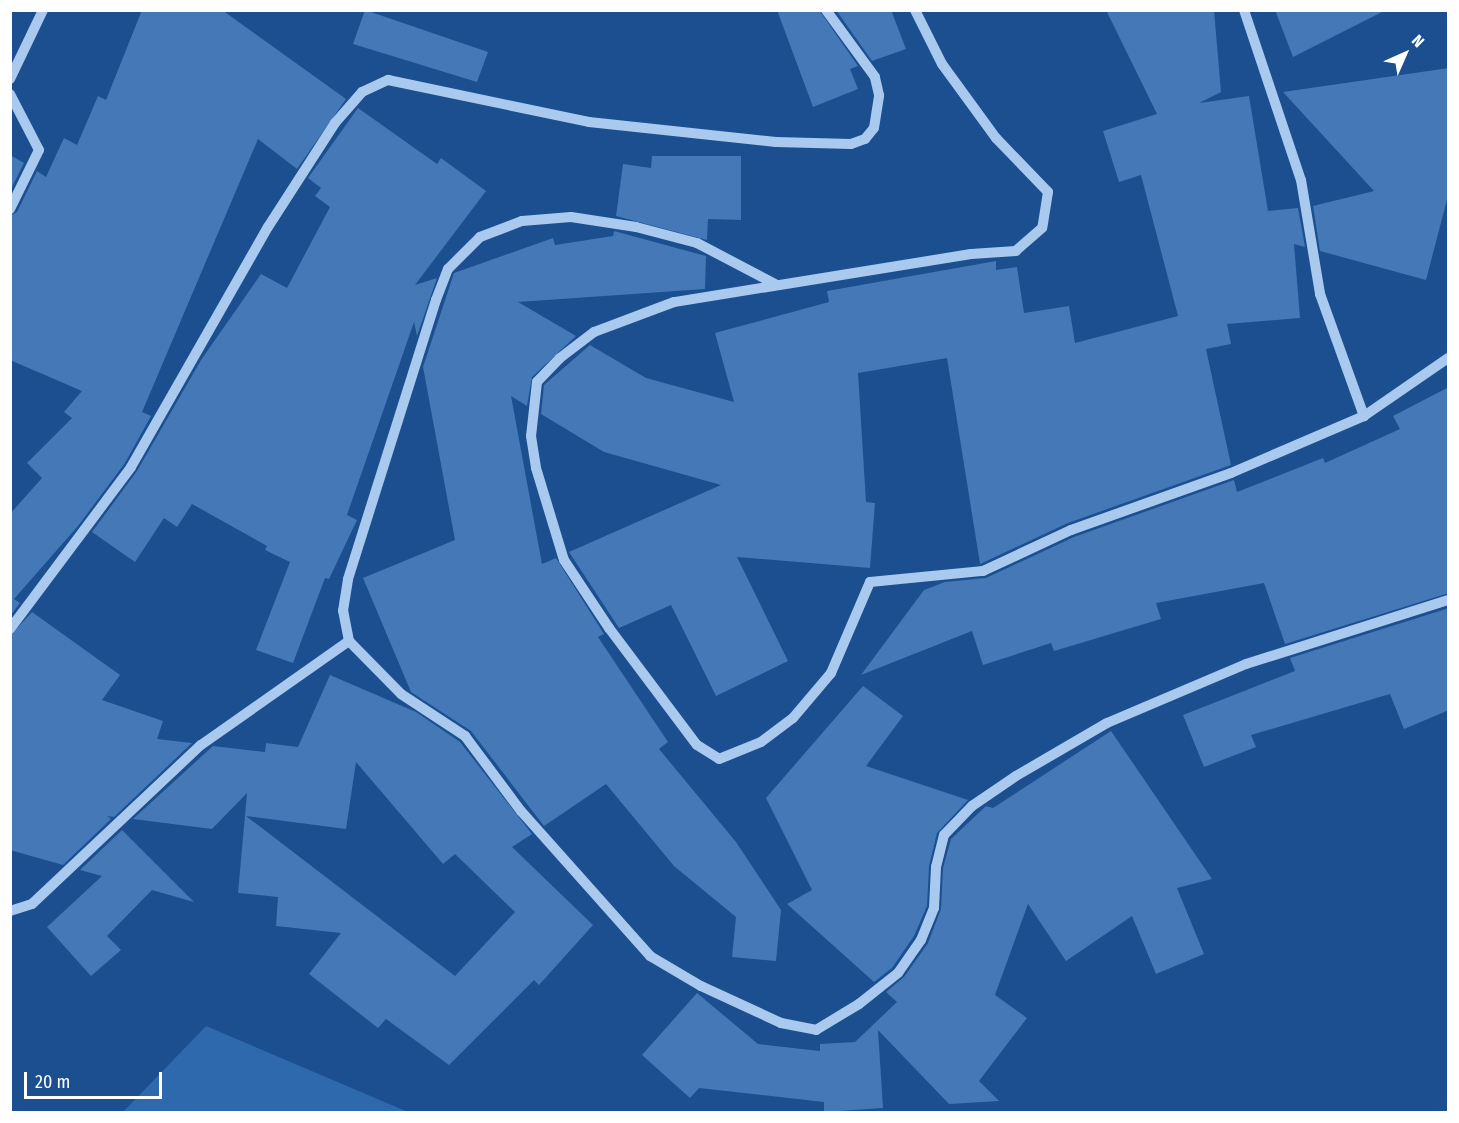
<!DOCTYPE html>
<html>
<head>
<meta charset="utf-8">
<style>
  body { margin:0 }
  #map { position:relative; width:1459px; height:1123px; overflow:hidden; background:#1b4f8f; font-family:"Fira Sans Condensed",sans-serif }
  div>[style] { position:absolute }
  [style*='--x'] { left:calc(var(--x)*1px); top:calc(var(--y)*1px); width:calc(var(--w)*1px); rotate:calc(var(--a)*1deg) }
  .green>* { inset:0; background:#2e69ad }
  .building>* { inset:0; background:#4478b7 }
  .minor>* { height:10px; margin:-5px; padding:0 5px; transform-origin:5px; border-radius:5px; background:#a9c9ee }
  span { translate:-50% -50%; white-space:nowrap; text-align:center; line-height:1.15; -webkit-text-stroke:6px #1b4f8f; paint-order:stroke }
  .frame { position:absolute; inset:0; border:12px solid #fff; pointer-events:none }
  .north { position:absolute; left:1375px; top:24px; width:60px; height:60px; -webkit-text-stroke:4px #1b4f8f; paint-order:stroke; rotate:45deg; font-size:16px; font-weight:700; line-height:24px; text-align:center; color:#fff }
  .north::after { content:''; display:block; margin:auto; width:21px; height:27px; background:#fff; clip-path:polygon(50% 0,100% 100%,50% 72%,0 100%) }
  .scale { position:absolute; left:24px; top:1072px; width:138px; height:27px; box-sizing:border-box; border:3px solid #fff; border-top:0; padding-left:8px; font-size:18px; line-height:21px; white-space:nowrap; color:#fff; -webkit-text-stroke:4px #1b4f8f; paint-order:stroke }
</style>
</head>
<body>
<div id="map">
  <div class="green">
    <i style="clip-path:polygon(206px 1026px,408px 1112px,123px 1112px)"></i>
  </div>
  <div class="building">
    <i style="clip-path:polygon(142px 10px,222px 10px,346px 99px,297px 169px,258px 139px,142px 412px,151px 416px,125px 463px,78px 526px,14px 599px,20px 603px,10px 616px,10px 514px,42px 478px,27px 463px,72px 418px,64px 412px,82px 391px,10px 360px,10px 216px,17px 212px,37px 171px,46px 177px,64px 138px,77px 145px,98px 96px,106px 100px)"></i>
    <i style="clip-path:polygon(365px 10px,488px 52px,477px 82px,353px 44px)"></i>
    <i style="clip-path:polygon(777px 10px,819px 10px,858px 66px,850px 69px,858px 89px,813px 107px)"></i>
    <i style="clip-path:polygon(836px 10px,891px 10px,906px 49px,872px 61px)"></i>
    <i style="clip-path:polygon(1106px 10px,1214px 10px,1221px 92px,1199px 103px,1249px 96px,1268px 211px,1298px 208px,1305px 247px,1294px 244px,1300px 318px,1227px 324px,1231px 344px,1206px 349px,1231px 465px,1068px 523px,980px 564px,947px 358px,858px 373px,866px 502px,875px 503px,870px 568px,737px 557px,788px 661px,716px 696px,671px 605px,619px 628px,569px 552px,721px 485px,604px 452px,541px 414px,544px 385px,590px 345px,646px 378px,734px 402px,715px 333px,829px 302px,827px 291px,996px 261px,996px 270px,1017px 267px,1024px 313px,1069px 306px,1075px 343px,1178px 316px,1141px 175px,1119px 182px,1103px 131px,1157px 114px)"></i>
    <i style="clip-path:polygon(1275px 10px,1386px 10px,1293px 57px)"></i>
    <i style="clip-path:polygon(1449px 68px,1449px 192px,1426px 280px,1320px 251px,1313px 206px,1374px 191px,1283px 92px)"></i>
    <i style="clip-path:polygon(358px 108px,437px 164px,441px 158px,486px 191px,415px 285px,437px 278px,417px 336px,414px 322px,347px 515px,357px 520px,329px 579px,325px 578px,293px 663px,256px 650px,290px 562px,265px 550px,267px 546px,192px 504px,177px 527px,164px 518px,135px 562px,92px 532px,137px 471px,201px 360px,261px 274px,287px 288px,330px 207px,315px 196px,321px 188px,308px 178px)"></i>
    <i style="clip-path:polygon(10px 155px,24px 163px,10px 191px)"></i>
    <i style="clip-path:polygon(652px 156px,741px 156px,741px 220px,708px 219px,707px 240px,616px 216px,623px 164px,651px 168px)"></i>
    <i style="clip-path:polygon(614px 231px,706px 256px,705px 289px,518px 302px,576px 336px,532px 377px,527px 406px,511px 396px,542px 564px,556px 558px,604px 634px,598px 637px,668px 742px,659px 749px,736px 842px,781px 910px,776px 961px,732px 957px,736px 917px,674px 866px,606px 784px,544px 826px,471px 731px,411px 692px,363px 578px,455px 540px,423px 367px,454px 273px,553px 238px,555px 245px,613px 236px)"></i>
    <i style="clip-path:polygon(1449px 387px,1449px 593px,1285px 644px,1264px 583px,1156px 603px,1161px 619px,1054px 651px,1051px 643px,983px 665px,972px 631px,861px 675px,924px 590px,945px 582px,986px 578px,1074px 537px,1234px 480px,1237px 492px,1323px 458px,1325px 463px,1400px 429px,1393px 416px)"></i>
    <i style="clip-path:polygon(1449px 608px,1449px 710px,1404px 729px,1390px 694px,1251px 735px,1256px 747px,1204px 767px,1183px 715px,1295px 671px,1290px 658px)"></i>
    <i style="clip-path:polygon(32px 612px,120px 675px,102px 700px,163px 721px,157px 739px,192px 743px,114px 817px,107px 816px,111px 819px,63px 865px,10px 850px,10px 636px)"></i>
    <i style="clip-path:polygon(evenodd,330px 675px,416px 712px,460px 742px,532px 834px,512px 847px,593px 925px,539px 985px,534px 980px,449px 1065px,386px 1019px,378px 1028px,309px 974px,341px 933px,276px 926px,278px 897px,238px 893px,247px 793px,212px 829px,133px 819px,213px 746px,265px 752px,266px 743px,298px 747px,330px 675px,356px 762px,443px 864px,455px 854px,515px 912px,455px 976px,246px 816px,346px 829px,356px 762px)"></i>
    <i style="clip-path:polygon(863px 686px,903px 716px,866px 766px,968px 800px,937px 833px,929px 866px,927px 906px,914px 936px,892px 968px,874px 982px,787px 904px,812px 890px,766px 798px)"></i>
    <i style="clip-path:polygon(1111px 731px,1212px 879px,1177px 888px,1204px 954px,1156px 974px,1132px 916px,1066px 961px,1028px 904px,995px 995px,1027px 1018px,979px 1081px,999px 1101px,949px 1104px,878px 1030px,883px 1108px,824px 1112px,824px 1102px,699px 1088px,690px 1098px,642px 1055px,697px 993px,758px 1044px,820px 1051px,820px 1044px,855px 1042px,897px 1002px,886px 992px,904px 977px,928px 943px,941px 909px,943px 868px,951px 839px,986px 806px,993px 808px)"></i>
    <i style="clip-path:polygon(122px 830px,194px 902px,152px 890px,107px 936px,121px 950px,91px 976px,47px 927px,102px 876px,80px 870px)"></i>
  </div>
  <div class="minor">
    <i style="--x:915;--y:10;--w:60;--a:63.4"></i>
    <i style="--x:942;--y:64;--w:92;--a:53.9"></i>
    <i style="--x:996;--y:138;--w:75;--a:46.1"></i>
    <i style="--x:1048;--y:192;--w:36;--a:99"></i>
    <i style="--x:1042;--y:228;--w:35;--a:139"></i>
    <i style="--x:1016;--y:251;--w:45;--a:176.2"></i>
    <i style="--x:971;--y:254;--w:301;--a:170.8"></i>
    <i style="--x:674;--y:302;--w:85;--a:159.4"></i>
    <i style="--x:594;--y:332;--w:43;--a:142.6"></i>
    <i style="--x:560;--y:358;--w:33;--a:134"></i>
    <i style="--x:537;--y:382;--w:54;--a:96.3"></i>
    <i style="--x:531;--y:436;--w:32;--a:81"></i>
    <i style="--x:536;--y:468;--w:96;--a:73.1"></i>
    <i style="--x:564;--y:560;--w:82;--a:56.5"></i>
    <i style="--x:609;--y:628;--w:146;--a:53.1"></i>
    <i style="--x:697;--y:745;--w:26;--a:32"></i>
    <i style="--x:719;--y:759;--w:45;--a:-22"></i>
    <i style="--x:761;--y:742;--w:40;--a:-37"></i>
    <i style="--x:793;--y:718;--w:59;--a:-49.8"></i>
    <i style="--x:831;--y:673;--w:99;--a:-66.8"></i>
    <i style="--x:870;--y:582;--w:114;--a:-5.6"></i>
    <i style="--x:983;--y:571;--w:97;--a:-25"></i>
    <i style="--x:1071;--y:530;--w:170;--a:-19.6"></i>
    <i style="--x:1231;--y:473;--w:145;--a:-23.2"></i>
    <i style="--x:1364;--y:416;--w:102;--a:-34.6"></i>
    <i style="--x:1244;--y:10;--w:179;--a:71.5"></i>
    <i style="--x:1301;--y:180;--w:116;--a:80.5"></i>
    <i style="--x:1320;--y:294;--w:130;--a:70.2"></i>
    <i style="--x:10;--y:79;--w:76;--a:-64.4"></i>
    <i style="--x:10;--y:94;--w:63;--a:62.6"></i>
    <i style="--x:39;--y:150;--w:66;--a:116.2"></i>
    <i style="--x:10;--y:629;--w:202;--a:-53.2"></i>
    <i style="--x:131;--y:467;--w:276;--a:-60.3"></i>
    <i style="--x:268;--y:227;--w:124;--a:-57.2"></i>
    <i style="--x:335;--y:123;--w:41;--a:-48.9"></i>
    <i style="--x:362;--y:92;--w:29;--a:-25"></i>
    <i style="--x:388;--y:80;--w:205;--a:11.8"></i>
    <i style="--x:589;--y:122;--w:188;--a:6.1"></i>
    <i style="--x:776;--y:142;--w:75;--a:1.5"></i>
    <i style="--x:851;--y:144;--w:15;--a:-20"></i>
    <i style="--x:865;--y:139;--w:14;--a:-51"></i>
    <i style="--x:874;--y:128;--w:33;--a:-81"></i>
    <i style="--x:879;--y:95;--w:18;--a:-103"></i>
    <i style="--x:875;--y:77;--w:83;--a:-126.2"></i>
    <i style="--x:349;--y:641;--w:74;--a:45.5"></i>
    <i style="--x:401;--y:694;--w:77;--a:33.3"></i>
    <i style="--x:465;--y:736;--w:94;--a:53.3"></i>
    <i style="--x:521;--y:811;--w:194;--a:48.3"></i>
    <i style="--x:650;--y:956;--w:59;--a:30.5"></i>
    <i style="--x:701;--y:986;--w:88;--a:24.8"></i>
    <i style="--x:781;--y:1023;--w:36;--a:11"></i>
    <i style="--x:816;--y:1030;--w:50;--a:-31.2"></i>
    <i style="--x:859;--y:1004;--w:50;--a:-38.5"></i>
    <i style="--x:898;--y:973;--w:40;--a:-55.1"></i>
    <i style="--x:921;--y:940;--w:35;--a:-68"></i>
    <i style="--x:934;--y:908;--w:41;--a:-87.2"></i>
    <i style="--x:936;--y:867;--w:33;--a:-76"></i>
    <i style="--x:944;--y:835;--w:40;--a:-46"></i>
    <i style="--x:972;--y:806;--w:53;--a:-34.3"></i>
    <i style="--x:1016;--y:776;--w:105;--a:-30.2"></i>
    <i style="--x:1107;--y:723;--w:151;--a:-23"></i>
    <i style="--x:1246;--y:664;--w:212;--a:-17.6"></i>
    <i style="--x:10;--y:911;--w:23;--a:-18"></i>
    <i style="--x:32;--y:904;--w:232;--a:-43.3"></i>
    <i style="--x:201;--y:745;--w:181;--a:-35.1"></i>
    <i style="--x:349;--y:641;--w:31;--a:-101"></i>
    <i style="--x:343;--y:611;--w:32;--a:-81"></i>
    <i style="--x:348;--y:579;--w:293;--a:-72.5"></i>
    <i style="--x:436;--y:300;--w:33;--a:-69"></i>
    <i style="--x:448;--y:269;--w:45;--a:-45"></i>
    <i style="--x:480;--y:237;--w:45;--a:-20.9"></i>
    <i style="--x:522;--y:221;--w:49;--a:-4.7"></i>
    <i style="--x:571;--y:217;--w:66;--a:8.7"></i>
    <i style="--x:636;--y:227;--w:63;--a:14.7"></i>
    <i style="--x:697;--y:243;--w:88;--a:27.7"></i>
  </div>
  <div class="frame"></div>
  <div class="north">N</div>
  <div class="scale">20 m</div>
</div>
</body>
</html>
